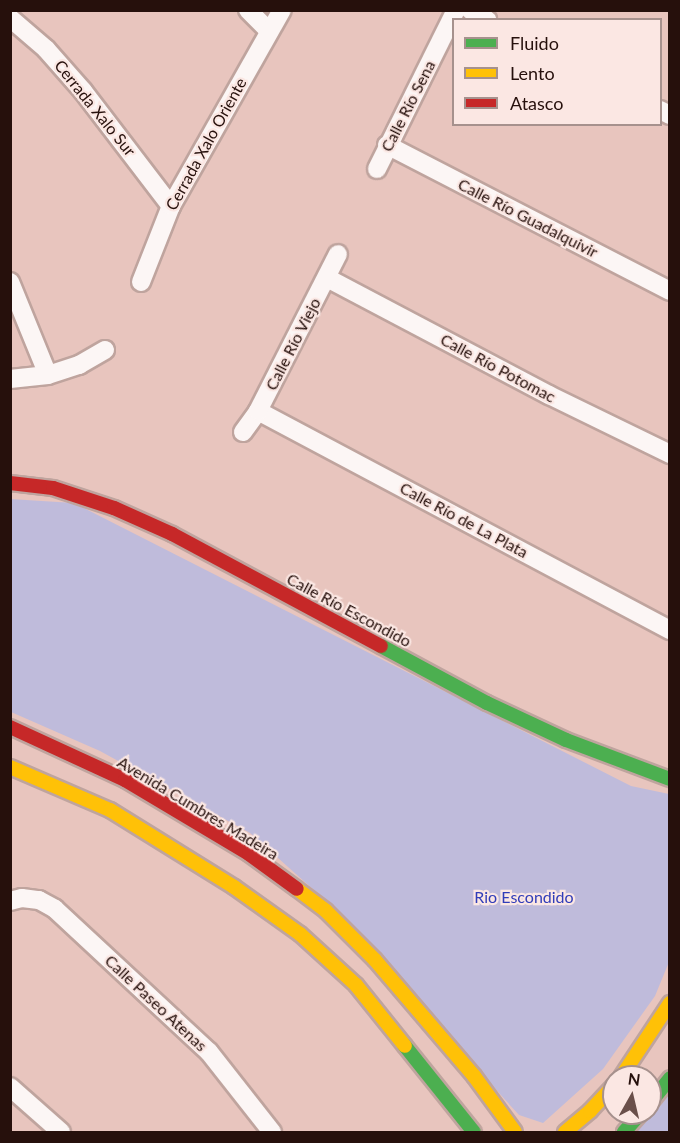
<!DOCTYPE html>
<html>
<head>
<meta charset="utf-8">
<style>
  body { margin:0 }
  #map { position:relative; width:680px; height:1143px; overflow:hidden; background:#e8c5be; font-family:Lato,sans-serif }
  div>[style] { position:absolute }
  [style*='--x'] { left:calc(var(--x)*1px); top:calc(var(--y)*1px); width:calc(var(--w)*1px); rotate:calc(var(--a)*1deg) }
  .green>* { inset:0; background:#bfbbdb }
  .roads { filter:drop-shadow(2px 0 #bfa49e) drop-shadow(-2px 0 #bfa49e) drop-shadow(0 2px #bfa49e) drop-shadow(0 -2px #bfa49e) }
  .street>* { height:18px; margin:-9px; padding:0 9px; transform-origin:9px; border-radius:9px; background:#fcf6f5 }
  .fast>* { height:14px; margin:-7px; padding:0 7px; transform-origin:7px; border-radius:7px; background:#4caf50 }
  .slow>* { height:14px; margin:-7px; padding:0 7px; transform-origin:7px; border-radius:7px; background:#ffc107 }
  .jam>* { height:14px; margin:-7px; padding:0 7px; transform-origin:7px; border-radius:7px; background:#c62828 }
  span { translate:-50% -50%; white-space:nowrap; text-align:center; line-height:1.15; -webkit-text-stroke:4.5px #fbe7e3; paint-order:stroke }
  .street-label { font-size:16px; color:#26100c }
  .park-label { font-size:16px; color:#313db9 }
  .frame { position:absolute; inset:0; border:12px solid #26100c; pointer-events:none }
  .legend { position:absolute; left:452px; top:18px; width:210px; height:108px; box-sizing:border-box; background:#fbe7e3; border:2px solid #a6918d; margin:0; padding:8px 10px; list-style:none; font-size:18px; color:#26100c }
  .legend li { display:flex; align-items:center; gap:12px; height:30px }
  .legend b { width:30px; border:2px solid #a6918d }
  .north { position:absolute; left:602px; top:1065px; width:60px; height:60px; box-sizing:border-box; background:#fbe7e3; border:2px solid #a6918d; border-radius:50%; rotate:8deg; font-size:16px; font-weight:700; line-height:24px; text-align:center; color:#26100c }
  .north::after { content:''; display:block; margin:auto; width:21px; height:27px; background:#6a4f4a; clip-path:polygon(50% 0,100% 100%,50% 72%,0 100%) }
</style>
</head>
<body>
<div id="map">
  <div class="green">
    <i style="clip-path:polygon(10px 499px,74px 503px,631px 786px,669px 794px,669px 962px,655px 996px,603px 1069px,543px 1123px,519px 1115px,316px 892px,250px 833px,100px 751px,11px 712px)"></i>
    <i style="clip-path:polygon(669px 1074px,669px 1132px,621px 1132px)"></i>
  </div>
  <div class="roads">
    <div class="street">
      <i style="--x:248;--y:10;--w:30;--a:45"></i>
      <i style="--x:470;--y:10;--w:20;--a:30"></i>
      <i style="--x:10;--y:18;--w:48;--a:40.7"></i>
      <i style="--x:46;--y:49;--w:56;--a:48.6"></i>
      <i style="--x:83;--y:91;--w:145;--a:52.6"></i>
      <i style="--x:660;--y:110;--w:11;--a:27"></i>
      <i style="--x:387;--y:145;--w:318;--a:27.3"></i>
      <i style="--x:377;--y:169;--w:178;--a:-63.6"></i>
      <i style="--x:327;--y:278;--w:251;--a:27.8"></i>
      <i style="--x:549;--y:395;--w:135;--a:26"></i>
      <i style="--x:10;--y:282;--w:100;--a:67.8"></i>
      <i style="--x:141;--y:282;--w:82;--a:-68.5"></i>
      <i style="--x:171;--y:206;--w:225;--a:-60.5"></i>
      <i style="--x:10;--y:379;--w:38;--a:-6"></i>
      <i style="--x:48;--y:375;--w:33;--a:-18"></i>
      <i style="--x:79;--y:365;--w:30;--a:-30"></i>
      <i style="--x:258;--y:411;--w:467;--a:28"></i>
      <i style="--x:243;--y:432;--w:26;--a:-54"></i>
      <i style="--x:258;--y:411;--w:176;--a:-63"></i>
      <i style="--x:10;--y:901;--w:12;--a:-14"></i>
      <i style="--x:22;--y:898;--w:17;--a:7"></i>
      <i style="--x:39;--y:900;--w:18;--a:29"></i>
      <i style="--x:55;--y:909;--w:210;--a:42.9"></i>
      <i style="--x:209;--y:1052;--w:102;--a:51.8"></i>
      <i style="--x:10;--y:1087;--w:68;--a:41.4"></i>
    </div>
    <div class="fast">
      <i style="--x:381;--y:646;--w:120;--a:28.3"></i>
      <i style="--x:487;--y:703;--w:87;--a:25.1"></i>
      <i style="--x:566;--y:740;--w:111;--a:20.6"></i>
      <i style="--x:405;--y:1046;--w:110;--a:51.3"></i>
      <i style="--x:650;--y:1103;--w:32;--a:-51"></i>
      <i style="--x:624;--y:1132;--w:25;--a:-48"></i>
    </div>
    <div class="slow">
      <i style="--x:10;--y:767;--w:109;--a:23.3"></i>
      <i style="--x:110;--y:810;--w:146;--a:31.8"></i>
      <i style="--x:234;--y:887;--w:81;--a:35.5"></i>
      <i style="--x:300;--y:934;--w:76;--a:42.3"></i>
      <i style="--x:356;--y:985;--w:78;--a:51.2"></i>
      <i style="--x:297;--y:889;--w:36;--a:37"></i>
      <i style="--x:326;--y:911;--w:69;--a:45"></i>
      <i style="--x:375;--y:960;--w:153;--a:49.5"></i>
      <i style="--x:474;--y:1076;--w:69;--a:53.8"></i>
      <i style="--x:621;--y:1077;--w:89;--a:-56.5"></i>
      <i style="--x:565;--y:1132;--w:33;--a:-40"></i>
      <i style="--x:590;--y:1111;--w:35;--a:-47"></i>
    </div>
    <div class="jam">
      <i style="--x:10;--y:483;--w:43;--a:6.6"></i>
      <i style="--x:53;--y:488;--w:64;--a:18.2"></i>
      <i style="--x:114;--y:508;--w:64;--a:24.1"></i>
      <i style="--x:172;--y:534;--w:237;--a:28.2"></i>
      <i style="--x:10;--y:727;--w:127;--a:24.7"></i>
      <i style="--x:125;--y:780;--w:144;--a:30.8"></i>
      <i style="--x:249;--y:854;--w:59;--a:36.1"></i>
    </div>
  </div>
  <div class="street-label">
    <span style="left:408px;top:106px;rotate:-63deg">Calle Río Sena</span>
    <span style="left:95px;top:108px;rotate:51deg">Cerrada Xalo Sur</span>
    <span style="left:206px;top:144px;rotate:-61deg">Cerrada Xalo Oriente</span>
    <span style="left:528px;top:218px;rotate:27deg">Calle Río Guadalquivir</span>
    <span style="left:293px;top:344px;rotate:-63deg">Calle Río Viejo</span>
    <span style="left:498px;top:368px;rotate:28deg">Calle Río Potomac</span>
    <span style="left:464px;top:520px;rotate:28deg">Calle Río de La Plata</span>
    <span style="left:349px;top:610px;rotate:28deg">Calle Río Escondido</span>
    <span style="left:198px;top:808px;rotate:31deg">Avenida Cumbres Madeira</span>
    <span style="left:156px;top:1003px;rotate:43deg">Calle Paseo Atenas</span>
  </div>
  <div class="park-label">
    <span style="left:524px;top:897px">Rio Escondido</span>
  </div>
  <div class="frame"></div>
  <ul class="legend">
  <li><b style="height:8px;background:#4caf50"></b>Fluido</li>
  <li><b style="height:8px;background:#ffc107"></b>Lento</li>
  <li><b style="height:8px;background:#c62828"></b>Atasco</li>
  </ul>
  <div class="north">N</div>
</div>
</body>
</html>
